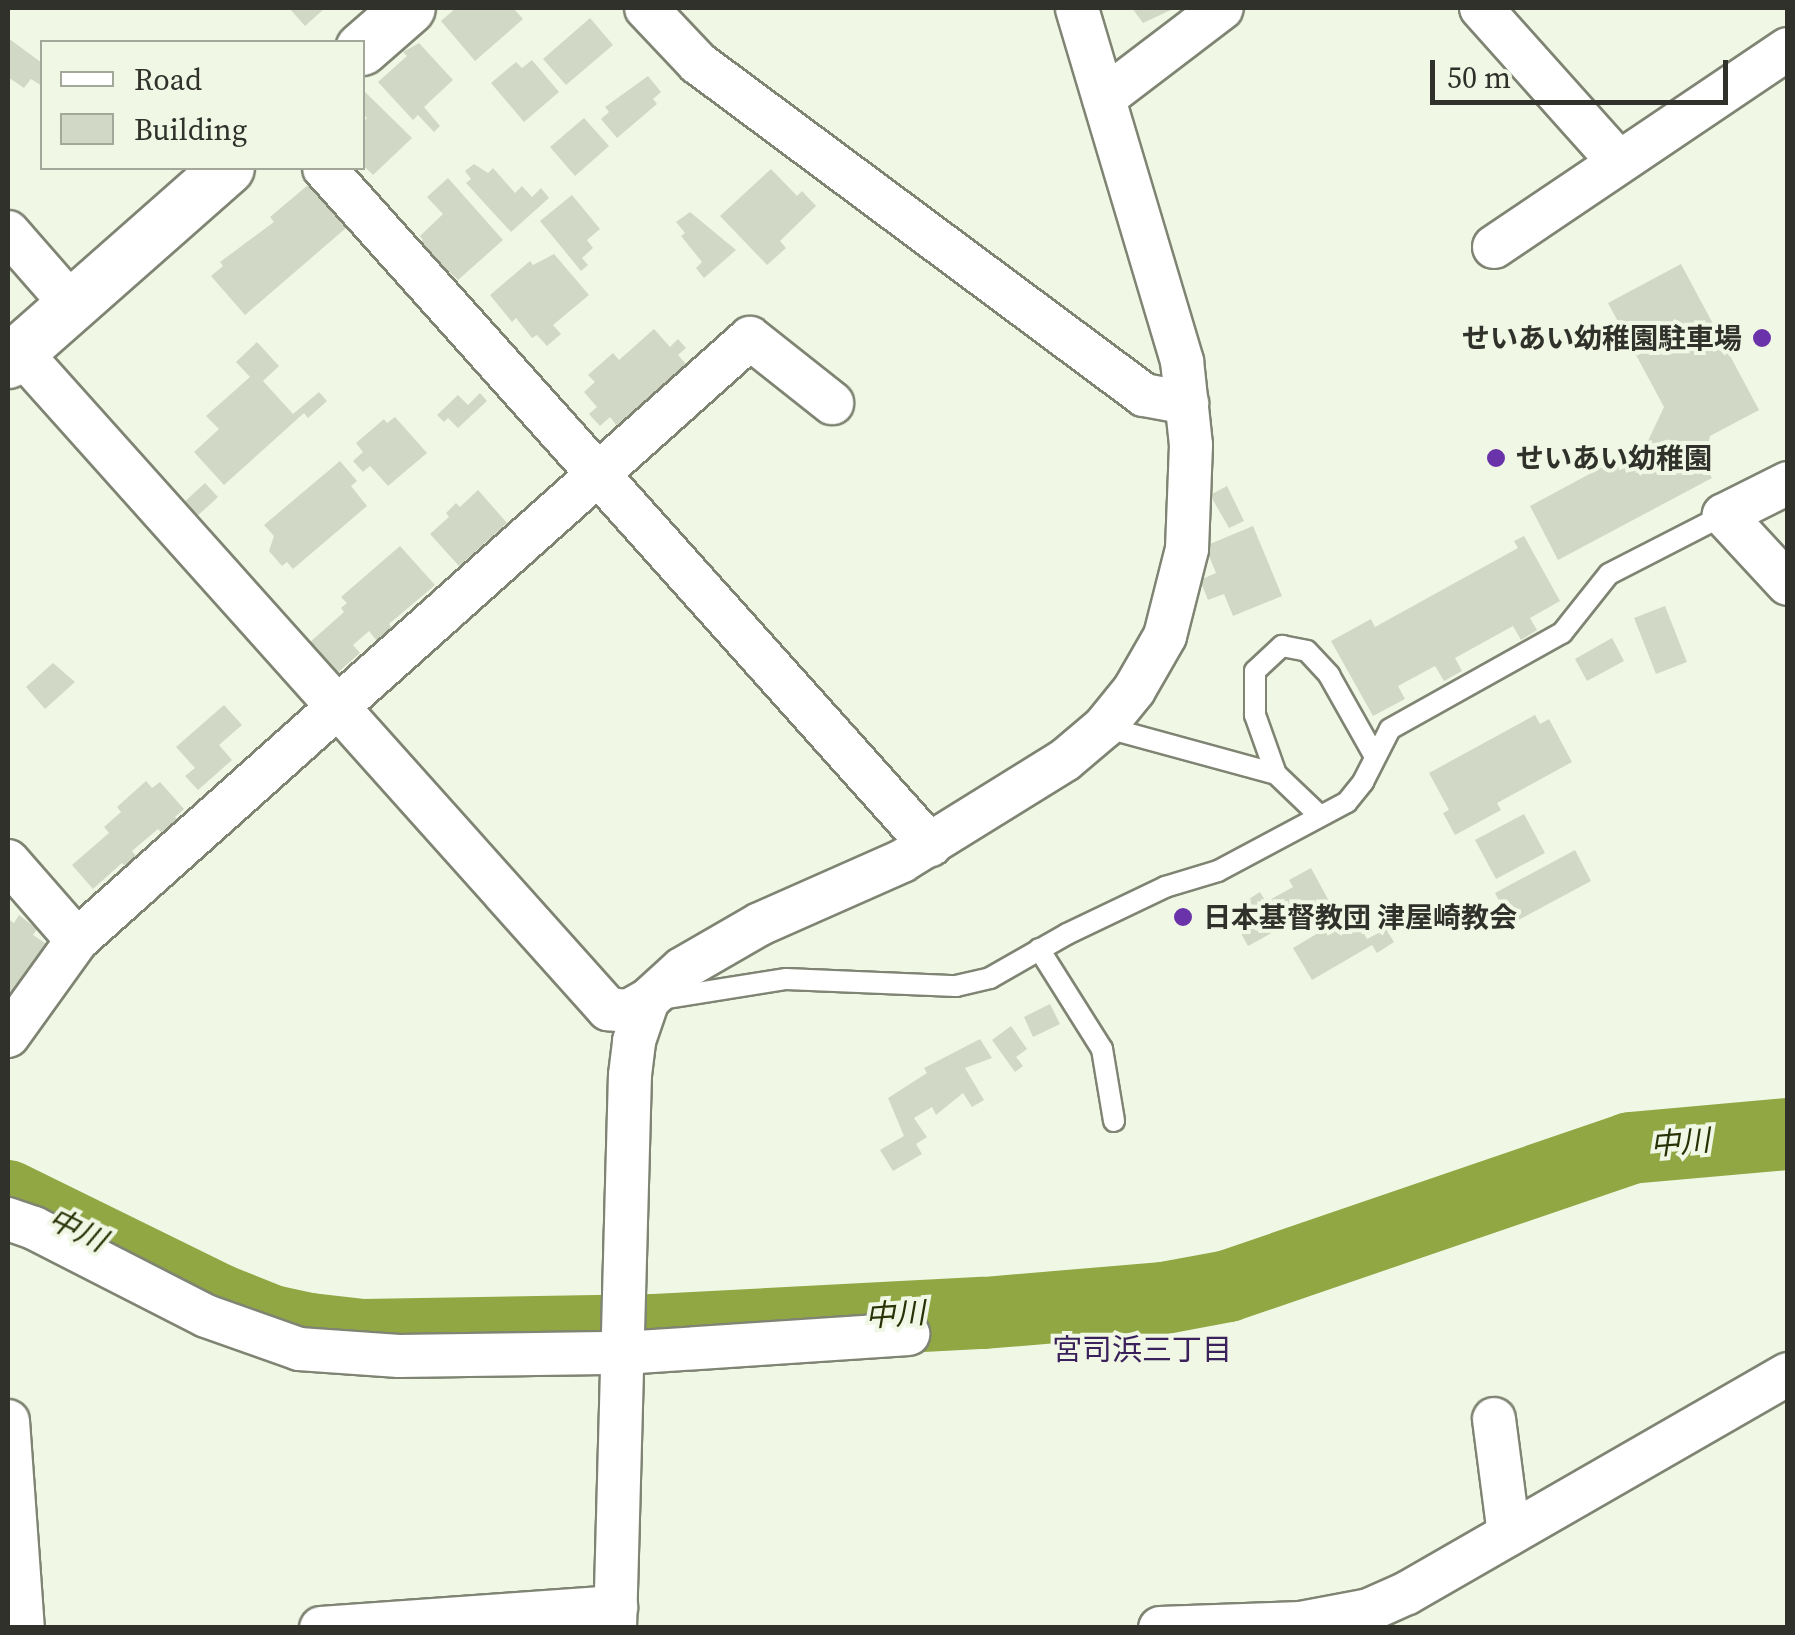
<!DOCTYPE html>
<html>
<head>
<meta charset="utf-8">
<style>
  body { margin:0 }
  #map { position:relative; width:1795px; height:1635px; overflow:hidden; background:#f1f7e5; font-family:"Source Serif 4","Noto Sans JP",serif }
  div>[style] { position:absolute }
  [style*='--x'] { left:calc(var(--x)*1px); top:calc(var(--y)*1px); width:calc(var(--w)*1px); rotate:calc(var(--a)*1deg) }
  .river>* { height:72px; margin:-36px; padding:0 36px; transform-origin:36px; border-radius:36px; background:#90a743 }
  .building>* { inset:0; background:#d2d8c6 }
  .roads { filter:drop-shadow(2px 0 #7f8473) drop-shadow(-2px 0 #7f8473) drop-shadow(0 2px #7f8473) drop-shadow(0 -2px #7f8473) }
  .service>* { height:20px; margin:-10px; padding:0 10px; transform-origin:10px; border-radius:10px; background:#fff }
  .minor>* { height:42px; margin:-21px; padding:0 21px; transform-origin:21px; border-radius:21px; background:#fff }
  .tertiary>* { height:52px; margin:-26px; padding:0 26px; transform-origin:26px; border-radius:26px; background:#fff }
  .dots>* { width:28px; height:28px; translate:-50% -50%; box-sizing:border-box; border:5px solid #f1f7e5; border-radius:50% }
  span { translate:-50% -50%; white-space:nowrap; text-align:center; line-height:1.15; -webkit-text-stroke:8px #f1f7e5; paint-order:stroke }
  .poi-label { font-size:28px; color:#2f312a; font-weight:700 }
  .right { translate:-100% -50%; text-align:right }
  .left { translate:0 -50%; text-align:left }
  .water-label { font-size:30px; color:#293106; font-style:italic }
  .neighbourhood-label { font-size:30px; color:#3a215b }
  .frame { position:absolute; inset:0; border:10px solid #2f312a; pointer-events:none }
  .legend { position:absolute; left:40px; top:40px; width:325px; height:130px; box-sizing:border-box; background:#f1f7e5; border:2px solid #a3a89a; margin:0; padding:12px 18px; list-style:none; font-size:30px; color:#2f312a }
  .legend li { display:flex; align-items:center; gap:20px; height:50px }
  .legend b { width:50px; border:2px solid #a3a89a }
  .scale { position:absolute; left:1430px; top:60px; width:298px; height:45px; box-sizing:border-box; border:5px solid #2f312a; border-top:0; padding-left:12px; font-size:30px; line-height:35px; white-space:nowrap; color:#2f312a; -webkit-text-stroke:8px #f1f7e5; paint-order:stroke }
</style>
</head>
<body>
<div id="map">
  <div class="river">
    <i style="--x:8;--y:1196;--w:233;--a:26.2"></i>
    <i style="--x:217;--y:1299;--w:59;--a:21.8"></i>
    <i style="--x:272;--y:1321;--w:39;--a:12"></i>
    <i style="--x:310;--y:1329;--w:53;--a:6.5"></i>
    <i style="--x:363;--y:1335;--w:292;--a:-1"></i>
    <i style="--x:655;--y:1330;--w:329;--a:-3"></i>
    <i style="--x:984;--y:1313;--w:181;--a:-4.8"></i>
    <i style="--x:1164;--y:1298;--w:65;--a:-10.6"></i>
    <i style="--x:1228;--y:1286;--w:425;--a:-18.9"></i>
    <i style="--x:1630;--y:1148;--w:159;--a:-5.1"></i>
  </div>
  <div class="building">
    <i style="clip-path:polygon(289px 8px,325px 8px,305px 26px)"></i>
    <i style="clip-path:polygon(456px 8px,513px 8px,523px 19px,475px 61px,441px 21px)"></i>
    <i style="clip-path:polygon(1132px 8px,1175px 8px,1143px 23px)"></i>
    <i style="clip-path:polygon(590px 18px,613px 45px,566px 85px,543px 59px)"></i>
    <i style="clip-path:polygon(8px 38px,42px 63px,42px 86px,31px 79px,24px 88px,8px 77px)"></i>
    <i style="clip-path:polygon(419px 43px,453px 80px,424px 107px,440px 126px,434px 132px,418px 115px,413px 120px,378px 82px,407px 56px,403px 52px)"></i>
    <i style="clip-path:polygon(532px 60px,559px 92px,524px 122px,491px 83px,516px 62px,522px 68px)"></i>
    <i style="clip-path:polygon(648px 76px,661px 92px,653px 99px,657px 104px,617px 138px,601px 119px,609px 112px,605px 107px)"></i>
    <i style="clip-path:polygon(362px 89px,412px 138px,373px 175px,362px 164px,362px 123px,367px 118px,362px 113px)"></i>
    <i style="clip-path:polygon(584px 118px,609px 146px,575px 176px,550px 147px)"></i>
    <i style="clip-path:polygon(474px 164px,488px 173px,493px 168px,515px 193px,522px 186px,532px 197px,541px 188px,549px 198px,511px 232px,466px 183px,471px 179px,465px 171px)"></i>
    <i style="clip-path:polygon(771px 169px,797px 196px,802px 191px,816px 206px,780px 241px,786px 248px,767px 265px,720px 216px)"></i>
    <i style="clip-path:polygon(448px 178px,503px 240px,458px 280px,418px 243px,423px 240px,420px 236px,443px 214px,427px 197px)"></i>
    <i style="clip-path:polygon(308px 185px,346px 228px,245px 315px,211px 276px,223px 266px,220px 262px,274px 222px,270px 217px)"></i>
    <i style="clip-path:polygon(572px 195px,600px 229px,587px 240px,593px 248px,582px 258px,588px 265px,581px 271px,540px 221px)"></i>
    <i style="clip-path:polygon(690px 212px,736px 250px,704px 278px,696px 268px,702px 262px,681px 236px,685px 233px,676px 222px)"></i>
    <i style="clip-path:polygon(554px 254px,589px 295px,553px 325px,561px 334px,547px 346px,537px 335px,532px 338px,516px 318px,512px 322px,490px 295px,530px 261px,533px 265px)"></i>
    <i style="clip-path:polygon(1681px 264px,1759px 410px,1710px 436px,1704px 464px,1712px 478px,1558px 560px,1530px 506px,1647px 443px,1664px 407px,1608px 303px)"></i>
    <i style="clip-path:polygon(654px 329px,670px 347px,678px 339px,686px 348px,678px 355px,687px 365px,617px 426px,610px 417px,600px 426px,589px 414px,597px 407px,584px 392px,595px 382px,588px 375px,613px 353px,619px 360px)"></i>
    <i style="clip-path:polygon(257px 342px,279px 366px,263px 381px,293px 414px,319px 392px,327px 401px,308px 418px,304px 413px,224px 485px,194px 452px,219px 429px,206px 416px,250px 377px,236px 362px)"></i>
    <i style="clip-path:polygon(480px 393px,487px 401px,458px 428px,448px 418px,444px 422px,437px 415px,458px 395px,468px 405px)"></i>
    <i style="clip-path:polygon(395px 417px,427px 453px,388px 486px,370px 466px,363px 472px,353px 461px,363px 452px,356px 443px,384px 419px,387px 423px)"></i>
    <i style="clip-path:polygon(340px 461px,357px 481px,351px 486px,367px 506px,293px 569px,287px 562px,282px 566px,269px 551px,274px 536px,264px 525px)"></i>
    <i style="clip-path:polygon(205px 483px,218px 497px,194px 519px,181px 505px)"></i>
    <i style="clip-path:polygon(1227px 486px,1244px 521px,1229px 528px,1210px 495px)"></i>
    <i style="clip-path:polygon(478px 490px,507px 523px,459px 566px,430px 534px,449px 517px,446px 513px,456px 503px,460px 507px)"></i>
    <i style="clip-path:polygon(1253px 526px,1282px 596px,1233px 616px,1224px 594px,1208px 600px,1200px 580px,1216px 573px,1205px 546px)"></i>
    <i style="clip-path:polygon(1524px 536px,1560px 601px,1530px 618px,1537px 630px,1521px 640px,1513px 626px,1455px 658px,1462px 671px,1444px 681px,1435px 666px,1398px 686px,1405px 699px,1373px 716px,1331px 641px,1371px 619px,1375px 627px,1518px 548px,1514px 541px)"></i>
    <i style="clip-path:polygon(400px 546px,435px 585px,389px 624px,392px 628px,377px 641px,369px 631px,353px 645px,360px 653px,336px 674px,309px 643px,344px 612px,341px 608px,347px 603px,341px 597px)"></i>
    <i style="clip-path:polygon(1665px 606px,1687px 662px,1656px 674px,1634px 618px)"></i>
    <i style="clip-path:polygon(1612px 638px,1624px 661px,1587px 681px,1575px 659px)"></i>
    <i style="clip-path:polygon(53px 663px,75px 682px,45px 709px,26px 687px)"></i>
    <i style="clip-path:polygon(224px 705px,242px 725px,219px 745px,232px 760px,198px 790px,185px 776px,195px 768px,176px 747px)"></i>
    <i style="clip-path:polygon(1535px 715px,1540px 724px,1549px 719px,1572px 762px,1497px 803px,1501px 810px,1455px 835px,1443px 813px,1449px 810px,1429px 773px)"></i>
    <i style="clip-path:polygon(146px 781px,152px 788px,160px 782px,184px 809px,175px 817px,179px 821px,164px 835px,158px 829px,132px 851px,137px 857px,125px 866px,122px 863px,93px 889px,72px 865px,109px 833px,104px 827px,121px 812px,117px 807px)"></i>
    <i style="clip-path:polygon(1524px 814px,1545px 853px,1496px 879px,1475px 840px)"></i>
    <i style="clip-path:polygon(1575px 850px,1591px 881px,1511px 924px,1495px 893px)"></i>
    <i style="clip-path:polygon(1311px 868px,1329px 901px,1248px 946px,1232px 917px,1252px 906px,1249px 899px,1260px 892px,1266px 902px,1293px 887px,1289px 880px)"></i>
    <i style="clip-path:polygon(1346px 902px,1367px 939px,1386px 929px,1394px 942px,1377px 953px,1372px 945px,1312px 980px,1293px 948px,1328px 927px,1322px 916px)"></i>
    <i style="clip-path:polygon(19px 915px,37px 929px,33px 935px,48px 945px,8px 1002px,8px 919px,14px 923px)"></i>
    <i style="clip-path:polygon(1050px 1004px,1060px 1024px,1033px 1037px,1024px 1017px)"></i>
    <i style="clip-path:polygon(1011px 1026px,1027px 1049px,1016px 1057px,1023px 1066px,1015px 1072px,992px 1040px)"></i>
    <i style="clip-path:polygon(980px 1039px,992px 1058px,965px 1068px,984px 1100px,972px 1107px,963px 1093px,936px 1115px,932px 1107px,914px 1118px,927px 1137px,916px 1144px,922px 1154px,893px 1171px,880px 1150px,904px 1136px,888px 1098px,927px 1073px,924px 1068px)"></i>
  </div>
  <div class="roads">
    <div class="service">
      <i style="--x:1104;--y:727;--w:178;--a:15.3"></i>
      <i style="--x:1320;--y:816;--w:61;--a:-136.3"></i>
      <i style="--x:1276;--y:774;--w:63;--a:-109.6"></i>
      <i style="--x:1255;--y:715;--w:44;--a:-90"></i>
      <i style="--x:1255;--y:671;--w:37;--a:-43"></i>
      <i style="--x:1282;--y:646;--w:25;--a:11"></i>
      <i style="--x:1307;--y:651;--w:33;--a:47"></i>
      <i style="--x:1329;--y:675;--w:92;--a:60.6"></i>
      <i style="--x:1039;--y:949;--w:118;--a:57.8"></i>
      <i style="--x:1102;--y:1049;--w:73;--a:80.5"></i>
      <i style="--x:660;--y:999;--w:128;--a:-9"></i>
      <i style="--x:786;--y:979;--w:170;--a:2.4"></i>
      <i style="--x:956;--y:986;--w:35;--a:-13"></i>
      <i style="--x:990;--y:978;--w:89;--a:-29.7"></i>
      <i style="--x:1067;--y:934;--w:109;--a:-25.6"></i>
      <i style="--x:1165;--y:887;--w:55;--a:-16.8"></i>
      <i style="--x:1218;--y:871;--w:146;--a:-28.1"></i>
      <i style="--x:1347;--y:802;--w:26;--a:-51"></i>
      <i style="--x:1363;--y:782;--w:59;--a:-63"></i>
      <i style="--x:1390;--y:729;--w:197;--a:-29.2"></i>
      <i style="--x:1562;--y:633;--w:75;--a:-51.5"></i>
      <i style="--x:1609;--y:574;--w:129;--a:-27.2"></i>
    </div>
    <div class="minor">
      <i style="--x:646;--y:8;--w:76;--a:46.6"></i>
      <i style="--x:698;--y:63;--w:556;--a:36.66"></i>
      <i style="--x:1144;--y:395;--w:44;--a:10.5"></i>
      <i style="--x:1481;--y:8;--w:205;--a:48.2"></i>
      <i style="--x:1104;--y:98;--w:148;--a:-37.3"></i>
      <i style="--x:324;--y:168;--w:909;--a:48.17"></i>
      <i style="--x:8;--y:232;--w:97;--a:48.8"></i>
      <i style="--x:1494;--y:247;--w:354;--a:-34"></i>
      <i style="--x:20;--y:352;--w:882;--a:48.17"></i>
      <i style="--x:608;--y:1009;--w:20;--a:6"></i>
      <i style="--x:628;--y:1011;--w:23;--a:-29"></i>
      <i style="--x:648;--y:1000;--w:46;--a:-42.4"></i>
      <i style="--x:682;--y:969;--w:90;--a:-30"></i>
      <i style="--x:760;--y:924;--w:155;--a:-23.9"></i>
      <i style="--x:902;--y:861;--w:192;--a:-31.8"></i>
      <i style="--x:1065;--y:760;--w:51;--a:-40.2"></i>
      <i style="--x:1104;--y:727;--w:48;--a:-51"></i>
      <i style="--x:1134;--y:690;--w:62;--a:-60.1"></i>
      <i style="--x:1165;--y:636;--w:90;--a:-75.8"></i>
      <i style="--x:1187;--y:549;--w:104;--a:-87.8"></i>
      <i style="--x:1191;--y:445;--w:84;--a:-96.1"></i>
      <i style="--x:1182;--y:361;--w:368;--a:-106.6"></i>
      <i style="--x:1788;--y:483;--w:72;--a:153.4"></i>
      <i style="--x:1724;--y:515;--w:94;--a:47.2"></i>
      <i style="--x:8;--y:861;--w:105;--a:48.9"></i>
      <i style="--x:8;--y:1036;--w:118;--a:-54.3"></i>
      <i style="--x:77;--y:940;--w:903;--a:-41.81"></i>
      <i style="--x:750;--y:338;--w:105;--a:38.4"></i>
      <i style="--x:8;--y:1219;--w:28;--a:19"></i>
      <i style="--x:34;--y:1228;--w:193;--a:27.1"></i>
      <i style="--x:206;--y:1316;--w:99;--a:19.5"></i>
      <i style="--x:299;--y:1349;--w:100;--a:4"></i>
      <i style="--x:399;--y:1356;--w:224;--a:-0.8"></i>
      <i style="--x:623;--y:1353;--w:286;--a:-3.8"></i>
      <i style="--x:1494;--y:1419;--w:116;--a:82.6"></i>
      <i style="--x:8;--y:1421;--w:208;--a:85.9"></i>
      <i style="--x:321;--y:1628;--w:296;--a:-4.1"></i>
      <i style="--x:615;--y:1628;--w:553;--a:-88.45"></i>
      <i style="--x:630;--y:1075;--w:34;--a:-83"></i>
      <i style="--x:634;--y:1041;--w:43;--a:-71.1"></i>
      <i style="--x:1160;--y:1628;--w:141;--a:-2"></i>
      <i style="--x:1301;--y:1623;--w:69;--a:-10.8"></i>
      <i style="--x:1369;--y:1610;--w:42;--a:-24.1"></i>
      <i style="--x:1407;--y:1593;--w:439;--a:-29.9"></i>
    </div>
    <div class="tertiary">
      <i style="--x:362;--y:49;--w:62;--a:-41.1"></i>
      <i style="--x:8;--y:362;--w:293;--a:-41.4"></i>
    </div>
  </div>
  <div class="dots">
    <i style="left:1762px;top:338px;background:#6a33a9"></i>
    <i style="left:1496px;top:458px;background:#6a33a9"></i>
    <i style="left:1183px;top:917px;background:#6a33a9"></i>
  </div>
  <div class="poi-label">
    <span class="right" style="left:1742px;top:338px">せいあい幼稚園駐車場</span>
    <span class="left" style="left:1516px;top:458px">せいあい幼稚園</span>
    <span class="left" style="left:1203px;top:917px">日本基督教団 津屋崎教会</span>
  </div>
  <div class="water-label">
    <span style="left:1680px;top:1143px;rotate:-5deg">中川</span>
    <span style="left:77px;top:1230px;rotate:26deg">中川</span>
    <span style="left:895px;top:1315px;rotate:-4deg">中川</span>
  </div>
  <div class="neighbourhood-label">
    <span style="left:1142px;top:1350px">宮司浜三丁目</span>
  </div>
  <div class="frame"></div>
  <ul class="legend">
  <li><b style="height:12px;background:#fff"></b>Road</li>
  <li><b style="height:28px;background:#d2d8c6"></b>Building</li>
  </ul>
  <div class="scale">50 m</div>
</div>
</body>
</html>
